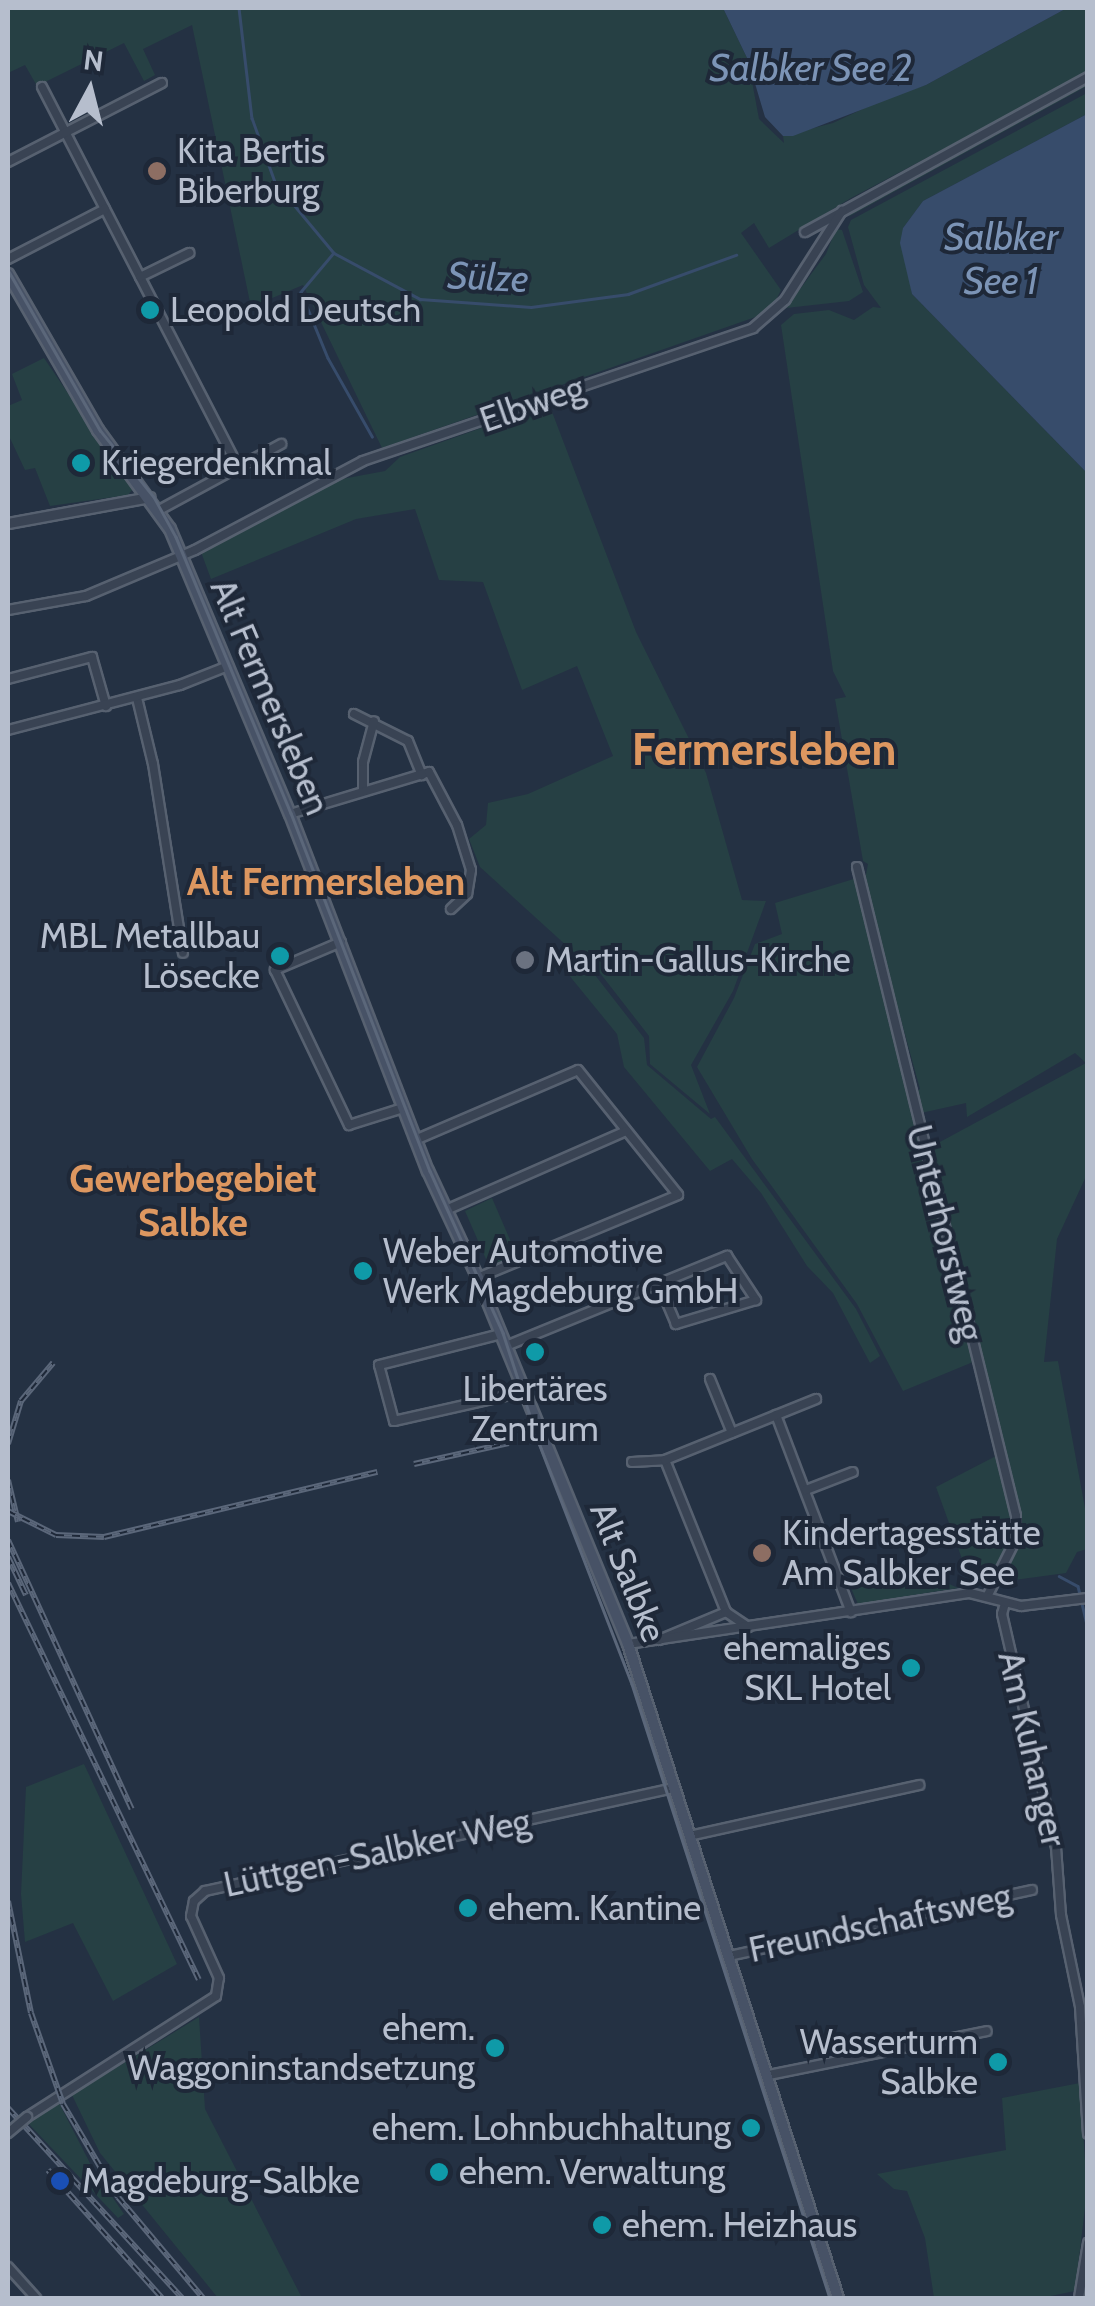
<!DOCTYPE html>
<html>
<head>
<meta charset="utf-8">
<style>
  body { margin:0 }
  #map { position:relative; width:1095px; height:2306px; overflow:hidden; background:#243143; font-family:Cabin,sans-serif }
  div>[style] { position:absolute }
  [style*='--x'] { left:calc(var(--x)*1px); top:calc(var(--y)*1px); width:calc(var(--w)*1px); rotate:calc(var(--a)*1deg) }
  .green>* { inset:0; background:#264044 }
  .water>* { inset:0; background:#374c6b }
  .stream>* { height:2.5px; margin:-1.25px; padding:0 1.25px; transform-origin:1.25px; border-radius:1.25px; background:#374c6b }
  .roads { filter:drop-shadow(2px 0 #576170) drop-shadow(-2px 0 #576170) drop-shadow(0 2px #576170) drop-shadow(0 -2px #576170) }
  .minor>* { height:8px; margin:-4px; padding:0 4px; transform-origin:4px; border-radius:4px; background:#394353 }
  .tertiary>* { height:9px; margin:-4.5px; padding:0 4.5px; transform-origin:4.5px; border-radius:4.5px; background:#394353 }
  .secondary>* { height:10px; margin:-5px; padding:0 5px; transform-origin:5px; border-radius:5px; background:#475266 }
  .tram>* { height:2.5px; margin:-1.25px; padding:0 1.25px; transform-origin:1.25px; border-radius:1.25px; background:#5b677a }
  .rail>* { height:6px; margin-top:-3px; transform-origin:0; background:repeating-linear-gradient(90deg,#1e2838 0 8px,#5b677a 0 16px); box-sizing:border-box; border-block:2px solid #5b677a }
  .bridges { filter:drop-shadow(2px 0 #576170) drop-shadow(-2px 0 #576170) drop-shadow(0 2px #576170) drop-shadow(0 -2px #576170) }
  .minor-bridge>* { height:8px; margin:-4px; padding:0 4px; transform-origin:4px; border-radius:4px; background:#394353 }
  .dots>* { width:28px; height:28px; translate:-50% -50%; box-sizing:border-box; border:5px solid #1e2838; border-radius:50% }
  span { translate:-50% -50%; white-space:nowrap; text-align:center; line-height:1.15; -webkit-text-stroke:8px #1e2838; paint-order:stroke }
  .poi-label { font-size:35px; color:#b6becd }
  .left { translate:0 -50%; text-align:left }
  .right { translate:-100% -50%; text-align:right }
  .street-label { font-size:35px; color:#b6becd }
  .water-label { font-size:38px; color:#7c94b6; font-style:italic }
  .neighbourhood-label { font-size:38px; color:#dd9760; font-weight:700 }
  .district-label { font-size:45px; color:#dd9760; font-weight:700 }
  .frame { position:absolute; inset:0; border:10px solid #b6becd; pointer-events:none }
  .north { position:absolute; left:40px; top:40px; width:100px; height:100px; -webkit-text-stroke:8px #1e2838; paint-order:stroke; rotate:7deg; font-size:28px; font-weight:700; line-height:40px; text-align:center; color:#b6becd }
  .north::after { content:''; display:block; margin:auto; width:35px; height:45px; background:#b6becd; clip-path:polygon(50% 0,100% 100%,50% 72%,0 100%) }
</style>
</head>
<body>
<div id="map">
  <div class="green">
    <i style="clip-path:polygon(8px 8px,723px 8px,748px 60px,759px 119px,784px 143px,783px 136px,833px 123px,886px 98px,926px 85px,1067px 8px,1087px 8px,1087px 73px,851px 198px,769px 248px,754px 223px,741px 233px,781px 290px,770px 312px,382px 448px,303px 285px,251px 307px,192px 25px,143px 49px,155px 75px,144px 81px,124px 43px,37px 86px,25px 65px,8px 73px)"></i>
    <i style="clip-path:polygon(1087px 81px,1087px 86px,850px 216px,847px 213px)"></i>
    <i style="clip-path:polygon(1087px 93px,1087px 114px,923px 201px,903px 228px,912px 294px,1087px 473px,1088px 1172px,1057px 1239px,1044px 1362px,1058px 1361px,1087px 1519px,1087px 1549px,1077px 1552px,1066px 1573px,1006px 1581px,1006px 1569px,1021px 1539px,1020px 1518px,927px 1149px,1086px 1063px,1075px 1053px,967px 1117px,966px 1103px,921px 1113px,914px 1093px,920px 1089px,864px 885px,868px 864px,863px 861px,835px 699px,846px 697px,833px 671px,781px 325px,794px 314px,829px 310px,854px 320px,873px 307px,881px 308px,864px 285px,848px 227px,851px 220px)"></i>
    <i style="clip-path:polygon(836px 229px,842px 230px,863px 292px,849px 301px,786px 308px,826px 254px)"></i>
    <i style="clip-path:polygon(44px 358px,133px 489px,128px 495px,50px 506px,35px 468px,25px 470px,8px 434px,8px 406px,22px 400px,12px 374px)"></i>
    <i style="clip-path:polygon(549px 404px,636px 632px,706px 773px,742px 900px,766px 901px,733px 991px,691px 1065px,710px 1114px,650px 1064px,649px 1036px,593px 964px,579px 957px,480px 867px,469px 839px,486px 825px,488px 803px,528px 794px,613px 756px,577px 666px,522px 690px,483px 582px,439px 580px,415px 509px,356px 519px,211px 579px,201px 552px,342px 479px,385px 471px,400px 457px)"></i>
    <i style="clip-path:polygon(857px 878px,973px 1362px,903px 1391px,857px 1304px,752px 1159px,697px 1067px,734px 998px,755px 944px,782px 934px,775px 903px)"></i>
    <i style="clip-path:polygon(588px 966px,644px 1038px,647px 1065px,711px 1119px,715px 1117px,856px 1309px,880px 1356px,870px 1363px,833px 1293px,807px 1266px,761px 1193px,732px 1159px,710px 1171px,624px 1067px,617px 1034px,568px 974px)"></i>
    <i style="clip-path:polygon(492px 1198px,517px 1256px,489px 1266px,465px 1211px)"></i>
    <i style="clip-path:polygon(996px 1456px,1011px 1516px,1012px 1543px,1000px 1562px,970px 1581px,936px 1487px)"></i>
    <i style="clip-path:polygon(910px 1566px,958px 1588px,858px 1604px,850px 1586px)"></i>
    <i style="clip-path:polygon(84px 1764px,177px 1964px,113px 2001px,73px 1923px,25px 1942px,21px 1894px,26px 1787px)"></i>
    <i style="clip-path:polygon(199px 2017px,205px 2109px,302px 2298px,218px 2298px,100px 2153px,72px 2095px)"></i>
    <i style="clip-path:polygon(1080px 2083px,1087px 2191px,1075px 2291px,1041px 2298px,934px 2298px,925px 2238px,907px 2191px,894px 2189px,877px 2174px,1006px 2150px,1002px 2098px)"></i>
    <i style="clip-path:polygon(59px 2103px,93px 2169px,124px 2214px,118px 2218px,27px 2122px)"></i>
  </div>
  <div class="water">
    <i style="clip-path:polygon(723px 8px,1067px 8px,926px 85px,793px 136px,783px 136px,765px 117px,748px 60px)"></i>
    <i style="clip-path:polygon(1087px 114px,1087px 473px,912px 294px,900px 243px,903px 228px,923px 201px)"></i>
  </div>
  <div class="stream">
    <i style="--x:239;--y:8;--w:111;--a:83.3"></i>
    <i style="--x:252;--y:118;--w:68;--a:70.2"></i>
    <i style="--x:275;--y:182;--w:92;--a:50.3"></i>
    <i style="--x:334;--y:253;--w:98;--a:28.1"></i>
    <i style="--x:420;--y:299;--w:111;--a:4.1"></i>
    <i style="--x:531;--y:307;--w:98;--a:-7.6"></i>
    <i style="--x:628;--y:294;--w:115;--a:-19.9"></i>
    <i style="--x:334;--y:253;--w:51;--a:130.2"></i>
    <i style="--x:301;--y:292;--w:71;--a:67.8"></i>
    <i style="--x:328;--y:358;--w:90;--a:60.6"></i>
    <i style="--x:1059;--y:1576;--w:21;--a:28"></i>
    <i style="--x:1078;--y:1586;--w:44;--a:76.9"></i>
  </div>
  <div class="roads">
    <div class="minor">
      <i style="--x:42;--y:87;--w:427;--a:62.7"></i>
      <i style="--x:8;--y:162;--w:173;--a:-27.2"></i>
      <i style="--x:805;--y:232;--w:323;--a:-28.7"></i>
      <i style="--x:8;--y:259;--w:109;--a:-27.3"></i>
      <i style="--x:140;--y:277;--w:55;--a:-26.1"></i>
      <i style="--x:159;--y:510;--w:139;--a:-28.4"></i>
      <i style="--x:8;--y:610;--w:79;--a:-10.2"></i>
      <i style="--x:86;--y:596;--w:118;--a:-22.9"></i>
      <i style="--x:195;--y:550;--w:190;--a:-27.9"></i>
      <i style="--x:363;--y:461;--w:412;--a:-18.8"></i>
      <i style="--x:753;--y:328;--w:43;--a:-41.2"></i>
      <i style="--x:785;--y:300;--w:106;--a:-57.4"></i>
      <i style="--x:8;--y:679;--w:87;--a:-14.7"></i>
      <i style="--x:92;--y:657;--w:51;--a:74.1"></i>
      <i style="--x:137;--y:698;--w:68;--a:76.4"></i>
      <i style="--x:153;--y:764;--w:191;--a:81"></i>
      <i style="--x:354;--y:714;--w:60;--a:26.6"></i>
      <i style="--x:408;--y:741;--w:37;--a:68"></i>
      <i style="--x:8;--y:730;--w:178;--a:-14.7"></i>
      <i style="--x:180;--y:685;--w:52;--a:-21.6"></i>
      <i style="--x:363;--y:788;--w:26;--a:-90"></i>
      <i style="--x:363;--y:762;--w:42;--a:-75"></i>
      <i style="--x:290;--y:814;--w:145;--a:-16.8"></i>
      <i style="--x:429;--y:772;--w:60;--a:62.2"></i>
      <i style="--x:457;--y:825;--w:47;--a:72.7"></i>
      <i style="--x:471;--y:870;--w:24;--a:99"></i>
      <i style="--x:467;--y:894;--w:22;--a:137"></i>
      <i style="--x:857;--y:867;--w:668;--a:76.23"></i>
      <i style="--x:1016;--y:1516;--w:23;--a:90"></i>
      <i style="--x:1016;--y:1539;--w:63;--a:116.6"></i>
      <i style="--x:341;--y:942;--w:72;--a:157"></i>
      <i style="--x:275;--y:970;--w:172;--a:64.5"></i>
      <i style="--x:349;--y:1125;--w:57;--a:-17.5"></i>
      <i style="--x:415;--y:1140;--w:177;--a:-23.2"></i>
      <i style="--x:578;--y:1070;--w:160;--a:51.3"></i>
      <i style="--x:678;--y:1195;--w:217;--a:157.5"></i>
      <i style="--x:446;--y:1210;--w:197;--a:-23.7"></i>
      <i style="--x:501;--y:1334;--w:126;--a:165.7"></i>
      <i style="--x:379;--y:1365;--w:58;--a:75"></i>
      <i style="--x:394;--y:1421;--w:132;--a:-12.7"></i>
      <i style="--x:506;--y:1346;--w:239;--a:-22.2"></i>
      <i style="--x:727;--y:1256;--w:53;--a:56.6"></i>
      <i style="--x:756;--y:1300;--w:84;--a:163.3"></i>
      <i style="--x:676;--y:1324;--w:43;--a:-113"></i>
      <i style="--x:710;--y:1379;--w:58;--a:67.8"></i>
      <i style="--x:776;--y:1415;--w:211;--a:69.2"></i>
      <i style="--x:665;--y:1460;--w:164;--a:68.1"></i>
      <i style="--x:632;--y:1462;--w:33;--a:-3"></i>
      <i style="--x:665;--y:1460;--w:163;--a:-22"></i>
      <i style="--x:806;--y:1490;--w:50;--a:-21"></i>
      <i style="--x:1005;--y:1603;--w:11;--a:105"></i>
      <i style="--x:1002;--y:1614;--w:239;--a:77"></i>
      <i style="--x:1056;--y:1847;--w:68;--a:85.8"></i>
      <i style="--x:1061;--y:1915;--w:94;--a:78.3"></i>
      <i style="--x:1080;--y:2007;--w:127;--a:86.4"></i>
      <i style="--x:659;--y:1640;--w:73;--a:-22.7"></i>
      <i style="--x:726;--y:1612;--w:27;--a:34"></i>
      <i style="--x:628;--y:1644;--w:346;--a:-8.5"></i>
      <i style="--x:970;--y:1593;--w:53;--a:14.3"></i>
      <i style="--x:1021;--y:1606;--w:67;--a:-6.8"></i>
      <i style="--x:689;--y:1836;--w:236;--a:-12.5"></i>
      <i style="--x:729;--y:1956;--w:310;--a:-12.3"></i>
      <i style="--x:769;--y:2075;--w:222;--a:-11.4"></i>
      <i style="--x:27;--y:2117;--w:224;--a:-32.6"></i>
      <i style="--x:216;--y:1996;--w:18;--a:-81"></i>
      <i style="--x:219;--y:1978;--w:68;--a:-114.3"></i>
      <i style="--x:191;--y:1916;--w:15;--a:-79"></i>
      <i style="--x:194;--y:1901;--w:15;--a:-42"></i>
      <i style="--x:205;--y:1891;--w:480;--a:-12.4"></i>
      <i style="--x:8;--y:2267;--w:42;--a:47.9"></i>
      <i style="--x:1079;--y:2298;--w:56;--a:-80.7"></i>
    </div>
    <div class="tertiary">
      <i style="--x:8;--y:523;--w:144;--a:-10.4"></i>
    </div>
    <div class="secondary">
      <i style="--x:8;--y:274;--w:180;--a:60"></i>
      <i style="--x:98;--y:430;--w:122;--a:54"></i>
      <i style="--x:170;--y:529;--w:309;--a:67.2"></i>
      <i style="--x:290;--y:814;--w:383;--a:68.9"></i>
      <i style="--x:428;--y:1171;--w:118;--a:65"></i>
      <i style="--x:478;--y:1278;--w:396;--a:67.7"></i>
      <i style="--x:628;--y:1644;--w:687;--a:72.2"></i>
    </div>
  </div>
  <div class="tram">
    <i style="--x:8;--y:270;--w:185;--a:60.1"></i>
    <i style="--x:100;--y:430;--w:86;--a:51.1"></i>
    <i style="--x:154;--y:497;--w:46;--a:61.2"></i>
    <i style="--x:176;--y:537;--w:299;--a:67.4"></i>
    <i style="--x:291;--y:813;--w:384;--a:68.8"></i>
    <i style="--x:430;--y:1171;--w:178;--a:65.7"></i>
    <i style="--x:503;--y:1333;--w:116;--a:71.9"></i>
    <i style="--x:539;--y:1443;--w:258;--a:68.9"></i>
    <i style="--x:632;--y:1684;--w:645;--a:72.13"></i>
  </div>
  <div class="rail">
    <i style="--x:8;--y:1444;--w:45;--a:-73.2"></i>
    <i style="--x:21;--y:1401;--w:50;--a:-49.9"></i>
    <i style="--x:414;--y:1464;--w:97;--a:-12.5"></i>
    <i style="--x:8;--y:1480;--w:43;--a:76.6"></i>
    <i style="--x:8;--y:1511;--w:54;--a:26.6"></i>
    <i style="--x:56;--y:1535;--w:48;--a:2.4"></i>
    <i style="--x:104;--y:1537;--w:281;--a:-13.4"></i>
    <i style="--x:8;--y:1540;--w:296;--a:65.3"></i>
    <i style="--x:8;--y:1557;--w:42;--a:64.7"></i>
    <i style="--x:8;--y:1583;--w:440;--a:64.3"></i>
    <i style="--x:8;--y:1901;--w:114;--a:78.4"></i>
    <i style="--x:31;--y:2013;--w:96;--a:70.6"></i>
    <i style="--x:63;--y:2104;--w:108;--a:59.4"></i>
    <i style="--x:118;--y:2197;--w:132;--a:49.9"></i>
    <i style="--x:8;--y:2108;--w:258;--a:47.5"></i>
    <i style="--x:48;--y:2170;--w:171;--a:48.3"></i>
  </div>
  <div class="bridges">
    <div class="minor-bridge">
      <i style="--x:8;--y:2133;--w:25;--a:-40"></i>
    </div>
  </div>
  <div class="dots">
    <i style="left:157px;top:171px;background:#8d6e63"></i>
    <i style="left:150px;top:310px;background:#0f9aa8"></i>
    <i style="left:81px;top:463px;background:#0f9aa8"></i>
    <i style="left:280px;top:956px;background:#0f9aa8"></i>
    <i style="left:525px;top:960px;background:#6b7280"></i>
    <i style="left:363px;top:1271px;background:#0f9aa8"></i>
    <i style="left:535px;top:1352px;background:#0f9aa8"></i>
    <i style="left:762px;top:1553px;background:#8d6e63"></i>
    <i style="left:911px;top:1668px;background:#0f9aa8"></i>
    <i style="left:468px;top:1908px;background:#0f9aa8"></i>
    <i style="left:495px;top:2048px;background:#0f9aa8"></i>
    <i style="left:998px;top:2062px;background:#0f9aa8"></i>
    <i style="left:751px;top:2128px;background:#0f9aa8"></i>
    <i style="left:439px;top:2172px;background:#0f9aa8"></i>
    <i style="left:60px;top:2181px;background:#1a4fb4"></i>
    <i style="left:602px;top:2225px;background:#0f9aa8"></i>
  </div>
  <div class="poi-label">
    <span class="left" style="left:177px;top:171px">Kita Bertis<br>Biberburg</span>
    <span class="left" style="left:170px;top:310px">Leopold Deutsch</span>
    <span class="left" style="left:101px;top:463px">Kriegerdenkmal</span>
    <span class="right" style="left:260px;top:956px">MBL Metallbau<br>Lösecke</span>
    <span class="left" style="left:545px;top:960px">Martin-Gallus-Kirche</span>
    <span class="left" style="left:383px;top:1271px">Weber Automotive<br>Werk Magdeburg GmbH</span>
    <span style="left:535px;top:1409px">Libertäres<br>Zentrum</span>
    <span class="left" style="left:782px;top:1553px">Kindertagesstätte<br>Am Salbker See</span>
    <span class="right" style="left:891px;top:1668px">ehemaliges<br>SKL Hotel</span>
    <span class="left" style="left:488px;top:1908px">ehem. Kantine</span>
    <span class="right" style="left:475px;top:2048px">ehem.<br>Waggoninstandsetzung</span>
    <span class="right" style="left:978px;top:2062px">Wasserturm<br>Salbke</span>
    <span class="right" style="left:731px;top:2128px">ehem. Lohnbuchhaltung</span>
    <span class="left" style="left:459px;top:2172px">ehem. Verwaltung</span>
    <span class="left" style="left:82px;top:2181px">Magdeburg-Salbke</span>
    <span class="left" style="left:622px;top:2225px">ehem. Heizhaus</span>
  </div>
  <div class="street-label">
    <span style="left:532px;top:404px;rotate:-19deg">Elbweg</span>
    <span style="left:270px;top:697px;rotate:67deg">Alt Fermersleben</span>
    <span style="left:945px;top:1233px;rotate:76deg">Unterhorstweg</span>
    <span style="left:628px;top:1572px;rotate:68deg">Alt Salbke</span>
    <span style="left:1032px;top:1749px;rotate:77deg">Am Kuhanger</span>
    <span style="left:377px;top:1853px;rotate:-12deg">Lüttgen-Salbker Weg</span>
    <span style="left:880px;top:1923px;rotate:-12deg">Freundschaftsweg</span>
  </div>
  <div class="water-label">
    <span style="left:811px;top:68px">Salbker See 2</span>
    <span style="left:1001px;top:259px">Salbker<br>See 1</span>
    <span style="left:488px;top:277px;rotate:3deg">Sülze</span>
  </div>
  <div class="neighbourhood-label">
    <span style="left:326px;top:882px">Alt Fermersleben</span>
    <span style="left:193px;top:1201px">Gewerbegebiet<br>Salbke</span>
  </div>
  <div class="district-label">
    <span style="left:764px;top:750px">Fermersleben</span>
  </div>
  <div class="frame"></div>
  <div class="north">N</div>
</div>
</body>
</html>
